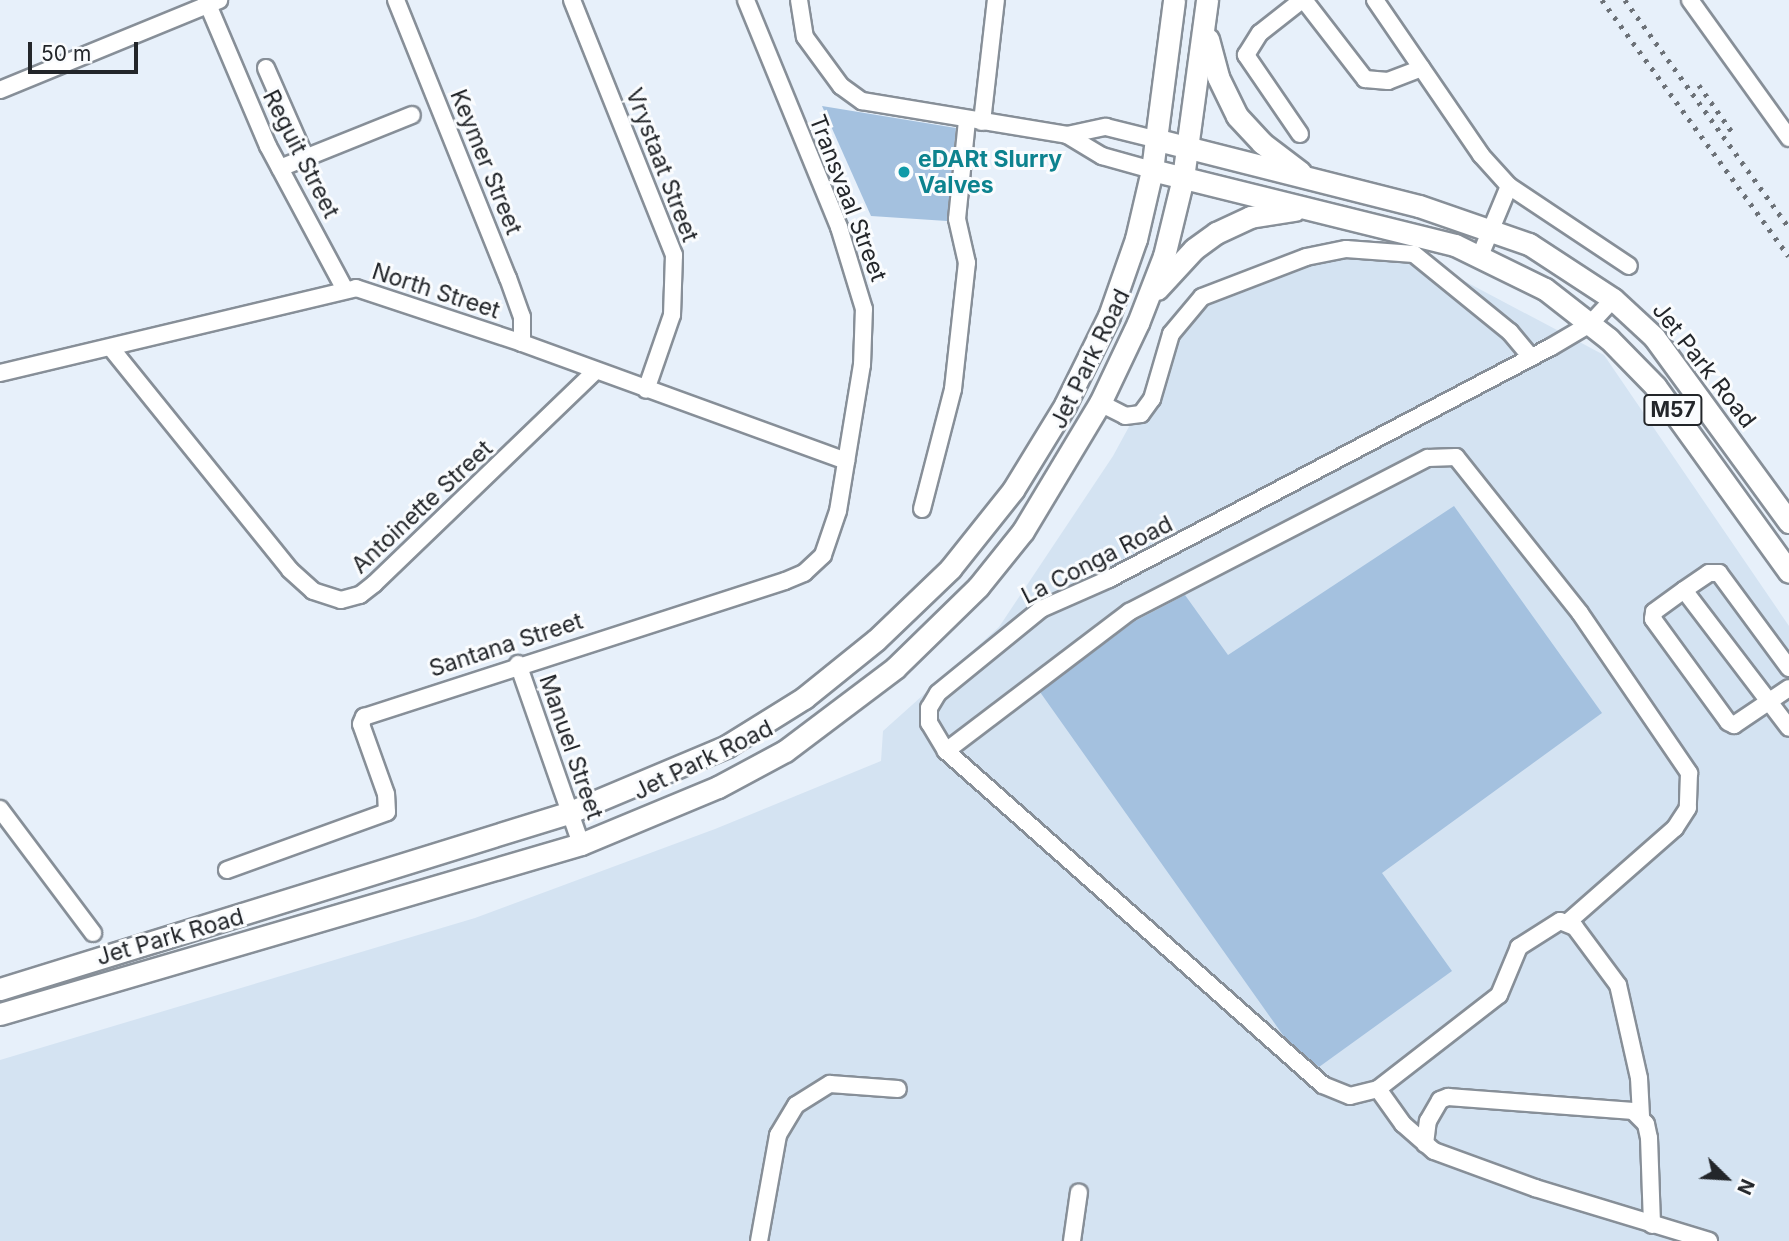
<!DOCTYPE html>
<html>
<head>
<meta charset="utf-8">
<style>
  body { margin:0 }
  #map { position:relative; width:1789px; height:1241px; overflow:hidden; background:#e7f0fa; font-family:Inter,sans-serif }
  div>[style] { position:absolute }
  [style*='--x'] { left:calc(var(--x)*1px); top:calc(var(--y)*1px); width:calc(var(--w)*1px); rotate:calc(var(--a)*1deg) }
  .built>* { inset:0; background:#d4e3f2 }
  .building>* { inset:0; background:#a4c1df }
  .roads { filter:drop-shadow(2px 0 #878f98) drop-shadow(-2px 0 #878f98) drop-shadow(0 2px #878f98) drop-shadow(0 -2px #878f98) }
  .minor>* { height:16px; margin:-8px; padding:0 8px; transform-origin:8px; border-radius:8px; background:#fff }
  .major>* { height:21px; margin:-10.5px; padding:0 10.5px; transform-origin:10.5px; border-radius:10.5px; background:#fff }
  .rail>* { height:4.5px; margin-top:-2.25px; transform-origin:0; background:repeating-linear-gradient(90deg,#6c7177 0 3.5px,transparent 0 10.5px) }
  .dots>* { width:19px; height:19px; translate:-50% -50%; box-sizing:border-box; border:4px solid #fafcfe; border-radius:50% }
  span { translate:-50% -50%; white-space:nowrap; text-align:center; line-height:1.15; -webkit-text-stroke:6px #fafcfe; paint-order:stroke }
  .shield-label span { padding:2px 5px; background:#fafcfe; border:2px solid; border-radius:5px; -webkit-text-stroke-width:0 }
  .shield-label { font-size:21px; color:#23262a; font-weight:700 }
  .street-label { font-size:23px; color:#23262a }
  .culture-label { font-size:23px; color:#0d838f; font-weight:700 }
  .left { translate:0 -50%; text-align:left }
  .north { position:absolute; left:1691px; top:1143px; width:70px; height:70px; -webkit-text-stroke:5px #fafcfe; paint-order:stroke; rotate:114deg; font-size:19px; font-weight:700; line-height:28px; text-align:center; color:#23262a }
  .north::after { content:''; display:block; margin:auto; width:24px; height:32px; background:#23262a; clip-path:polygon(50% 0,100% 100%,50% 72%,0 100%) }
  .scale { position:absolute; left:28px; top:42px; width:110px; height:32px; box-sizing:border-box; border:4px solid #23262a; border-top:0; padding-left:9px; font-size:21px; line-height:24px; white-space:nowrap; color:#23262a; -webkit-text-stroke:5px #fafcfe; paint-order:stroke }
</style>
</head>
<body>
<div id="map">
  <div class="built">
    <i style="clip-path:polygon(1336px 251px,1419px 257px,1604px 355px,1789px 626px,1789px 1241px,0 1241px,0 1060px,475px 918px,715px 829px,881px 761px,883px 731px,999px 627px,1113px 456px,1198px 300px)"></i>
  </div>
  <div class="building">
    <i style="clip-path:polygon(822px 106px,956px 128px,947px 221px,871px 216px)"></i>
    <i style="clip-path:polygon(1454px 506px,1602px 713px,1382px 873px,1452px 971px,1319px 1067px,1285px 1038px,1040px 692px,1135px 621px,1185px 595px,1228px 655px)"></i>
  </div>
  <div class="roads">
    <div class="minor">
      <i style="--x:206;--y:0;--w:159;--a:67"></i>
      <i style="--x:268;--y:146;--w:161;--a:61.8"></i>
      <i style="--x:396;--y:0;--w:300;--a:68.1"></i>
      <i style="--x:508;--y:278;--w:41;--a:70.3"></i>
      <i style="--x:522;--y:317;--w:26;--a:90"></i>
      <i style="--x:572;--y:0;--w:275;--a:68.2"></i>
      <i style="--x:674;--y:255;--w:60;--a:91.9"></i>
      <i style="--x:672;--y:315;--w:79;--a:109.1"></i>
      <i style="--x:799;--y:0;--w:37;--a:81"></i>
      <i style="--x:805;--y:37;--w:61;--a:53.7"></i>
      <i style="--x:841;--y:86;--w:26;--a:36"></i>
      <i style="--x:862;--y:101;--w:208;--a:9.4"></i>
      <i style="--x:1067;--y:135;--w:40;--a:-12"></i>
      <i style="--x:1106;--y:127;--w:54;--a:14"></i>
      <i style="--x:1304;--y:0;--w:100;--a:52.3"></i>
      <i style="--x:1365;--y:79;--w:23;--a:5"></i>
      <i style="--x:1388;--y:81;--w:36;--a:-21"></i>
      <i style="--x:1375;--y:0;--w:188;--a:55.6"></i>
      <i style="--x:1481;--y:155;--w:42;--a:47.9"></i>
      <i style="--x:1509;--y:186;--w:144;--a:33.7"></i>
      <i style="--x:1690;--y:0;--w:170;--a:54.3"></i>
      <i style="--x:266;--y:68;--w:97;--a:66.3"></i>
      <i style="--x:0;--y:90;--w:237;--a:-22.3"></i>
      <i style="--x:982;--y:122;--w:123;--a:-83.5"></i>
      <i style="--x:1300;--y:134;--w:96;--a:-124.4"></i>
      <i style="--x:1246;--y:55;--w:26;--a:-58"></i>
      <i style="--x:1260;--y:33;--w:53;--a:-38.2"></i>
      <i style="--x:1067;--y:135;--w:41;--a:31"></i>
      <i style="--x:1102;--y:156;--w:52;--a:15.6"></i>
      <i style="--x:280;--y:168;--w:142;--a:-21.9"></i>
      <i style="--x:1480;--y:256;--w:76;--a:-67.5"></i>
      <i style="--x:111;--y:348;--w:285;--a:51.1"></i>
      <i style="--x:290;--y:570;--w:31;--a:42"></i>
      <i style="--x:313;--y:591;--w:29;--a:18"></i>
      <i style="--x:341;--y:600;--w:20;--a:-15"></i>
      <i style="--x:360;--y:595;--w:18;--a:-38"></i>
      <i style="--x:374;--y:584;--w:308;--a:-43.9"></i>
      <i style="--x:0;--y:373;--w:366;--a:-13.4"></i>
      <i style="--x:356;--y:288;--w:175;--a:18.3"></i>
      <i style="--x:522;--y:343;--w:345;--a:20"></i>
      <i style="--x:1100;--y:403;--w:28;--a:27"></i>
      <i style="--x:1125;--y:416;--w:16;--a:-7"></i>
      <i style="--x:1141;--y:414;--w:19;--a:-54"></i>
      <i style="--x:1152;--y:399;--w:68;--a:-73.7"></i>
      <i style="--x:1171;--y:334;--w:48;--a:-50"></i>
      <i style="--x:1202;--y:297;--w:111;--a:-21"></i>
      <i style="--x:1306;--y:257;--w:41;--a:-11.3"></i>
      <i style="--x:1346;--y:249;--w:68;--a:4.2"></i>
      <i style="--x:1414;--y:254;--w:124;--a:39.1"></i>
      <i style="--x:1510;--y:332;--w:33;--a:50"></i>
      <i style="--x:922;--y:509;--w:124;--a:-75.5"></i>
      <i style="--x:953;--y:389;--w:127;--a:-83.7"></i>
      <i style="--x:967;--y:263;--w:45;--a:-102.8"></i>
      <i style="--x:957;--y:219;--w:100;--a:-84.2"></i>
      <i style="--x:1684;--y:590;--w:37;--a:144"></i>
      <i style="--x:1654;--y:612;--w:7;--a:98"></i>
      <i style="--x:1653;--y:619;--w:127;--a:53.9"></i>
      <i style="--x:1728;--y:722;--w:7;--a:27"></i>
      <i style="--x:1734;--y:725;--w:66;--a:-33.9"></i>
      <i style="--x:518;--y:664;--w:191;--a:70.7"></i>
      <i style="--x:1789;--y:668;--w:118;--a:-126.4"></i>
      <i style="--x:1719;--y:573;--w:10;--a:180"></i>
      <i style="--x:1709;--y:573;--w:30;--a:146"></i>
      <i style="--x:1684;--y:590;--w:173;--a:52.7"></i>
      <i style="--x:946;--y:751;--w:230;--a:-37.2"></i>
      <i style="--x:1129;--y:612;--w:336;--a:-27.3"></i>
      <i style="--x:1428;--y:458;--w:28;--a:-2"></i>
      <i style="--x:1456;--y:457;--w:199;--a:51.5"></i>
      <i style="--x:1580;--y:613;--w:194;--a:55.7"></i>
      <i style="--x:1689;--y:773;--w:35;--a:92"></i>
      <i style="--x:1688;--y:808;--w:24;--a:123"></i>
      <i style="--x:1675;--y:828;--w:144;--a:138.7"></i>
      <i style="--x:0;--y:809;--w:155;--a:53.1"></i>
      <i style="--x:227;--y:870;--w:170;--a:-19.9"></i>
      <i style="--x:387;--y:812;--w:18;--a:-93"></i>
      <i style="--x:386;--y:794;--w:74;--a:-109.7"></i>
      <i style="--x:361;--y:724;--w:8;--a:-67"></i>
      <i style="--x:364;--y:717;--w:442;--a:-17.9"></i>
      <i style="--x:785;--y:581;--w:21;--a:-23"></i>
      <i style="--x:804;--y:573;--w:26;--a:-43"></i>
      <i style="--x:823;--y:555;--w:46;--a:-71.2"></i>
      <i style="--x:838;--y:511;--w:148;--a:-80.7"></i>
      <i style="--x:862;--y:365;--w:56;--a:-88"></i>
      <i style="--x:864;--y:309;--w:86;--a:-107"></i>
      <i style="--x:839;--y:227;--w:245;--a:-112.3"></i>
      <i style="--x:1378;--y:1089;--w:29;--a:166"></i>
      <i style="--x:1350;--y:1096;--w:29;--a:-158"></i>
      <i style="--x:1323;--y:1085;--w:504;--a:-138.46"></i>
      <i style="--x:946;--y:751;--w:33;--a:-121"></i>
      <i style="--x:929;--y:723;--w:15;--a:-90"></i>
      <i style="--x:929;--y:708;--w:17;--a:-59"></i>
      <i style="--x:938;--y:693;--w:133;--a:-39.2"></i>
      <i style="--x:1041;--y:609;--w:74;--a:-23.8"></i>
      <i style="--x:1109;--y:579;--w:499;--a:-27.7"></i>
      <i style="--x:1551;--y:347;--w:45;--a:-30.5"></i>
      <i style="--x:1590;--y:324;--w:34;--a:-47"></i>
      <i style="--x:1641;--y:1116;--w:38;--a:-93"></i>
      <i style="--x:1639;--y:1078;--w:95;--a:-102.7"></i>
      <i style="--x:1618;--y:985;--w:72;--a:-126.6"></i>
      <i style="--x:1575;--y:927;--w:16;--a:-158"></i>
      <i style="--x:1560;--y:921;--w:49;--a:147.6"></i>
      <i style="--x:1519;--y:947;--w:52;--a:112.6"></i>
      <i style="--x:1499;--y:995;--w:153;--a:142.2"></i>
      <i style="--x:1378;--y:1089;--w:43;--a:54.5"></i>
      <i style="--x:1403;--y:1124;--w:41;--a:41.1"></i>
      <i style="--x:1434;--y:1151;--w:108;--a:20.1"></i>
      <i style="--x:1535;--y:1188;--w:182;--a:16.9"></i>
      <i style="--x:1425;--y:1144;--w:23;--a:-83"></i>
      <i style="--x:1428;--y:1121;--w:24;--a:-60"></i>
      <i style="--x:1440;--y:1100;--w:9;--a:-21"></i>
      <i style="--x:1448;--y:1097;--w:186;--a:4.3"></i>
      <i style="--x:1633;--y:1111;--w:18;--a:45"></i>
      <i style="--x:1646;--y:1124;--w:14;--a:78"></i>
      <i style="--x:1649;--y:1138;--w:87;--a:88"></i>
      <i style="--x:759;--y:1241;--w:108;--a:-79.8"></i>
      <i style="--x:778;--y:1135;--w:35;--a:-59"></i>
      <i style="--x:796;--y:1105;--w:40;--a:-32"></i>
      <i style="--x:830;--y:1084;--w:68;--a:4.2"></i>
      <i style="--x:1072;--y:1241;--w:49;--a:-81.9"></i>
    </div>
    <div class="major">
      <i style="--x:1208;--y:39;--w:39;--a:75"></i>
      <i style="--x:1218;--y:77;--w:43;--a:64"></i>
      <i style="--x:1237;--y:116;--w:37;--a:47"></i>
      <i style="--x:1262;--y:143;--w:48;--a:37.3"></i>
      <i style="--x:1158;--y:140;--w:269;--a:14.2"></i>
      <i style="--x:1419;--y:206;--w:116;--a:19.1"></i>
      <i style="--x:1529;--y:244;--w:100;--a:33.2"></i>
      <i style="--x:1613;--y:299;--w:56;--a:42.8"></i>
      <i style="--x:1654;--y:337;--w:229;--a:53.9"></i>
      <i style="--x:1152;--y:170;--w:312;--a:13.9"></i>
      <i style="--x:1455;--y:245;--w:100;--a:26.1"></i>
      <i style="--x:1545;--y:289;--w:81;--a:38"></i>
      <i style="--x:1609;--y:339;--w:66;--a:45.6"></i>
      <i style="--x:1655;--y:386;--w:229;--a:54.2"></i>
      <i style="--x:1157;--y:289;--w:54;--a:-47.2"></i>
      <i style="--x:1194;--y:249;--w:27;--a:-36"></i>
      <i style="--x:1216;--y:233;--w:38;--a:-25"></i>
      <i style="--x:1250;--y:217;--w:45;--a:-9"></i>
      <i style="--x:0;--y:989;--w:595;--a:-17.22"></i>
      <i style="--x:568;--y:813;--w:173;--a:-22.8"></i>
      <i style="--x:727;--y:746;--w:91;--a:-31.9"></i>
      <i style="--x:804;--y:698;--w:92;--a:-38.9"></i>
      <i style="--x:876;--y:640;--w:103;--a:-43.8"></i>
      <i style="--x:950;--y:569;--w:101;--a:-51.4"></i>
      <i style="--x:1013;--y:490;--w:100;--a:-58.5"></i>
      <i style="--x:1065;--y:405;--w:99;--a:-63.7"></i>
      <i style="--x:1109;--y:316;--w:82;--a:-70.7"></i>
      <i style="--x:1136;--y:239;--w:71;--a:-76.9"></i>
      <i style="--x:1152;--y:170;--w:171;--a:-82.6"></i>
      <i style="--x:0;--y:1014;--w:605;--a:-16.31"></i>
      <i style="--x:581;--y:844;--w:148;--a:-22.6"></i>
      <i style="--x:718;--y:787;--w:76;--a:-28.2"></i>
      <i style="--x:785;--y:751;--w:138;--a:-37"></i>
      <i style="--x:895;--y:668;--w:116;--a:-44.3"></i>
      <i style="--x:978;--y:587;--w:72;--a:-51.2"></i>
      <i style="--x:1023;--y:531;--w:149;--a:-59"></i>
      <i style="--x:1100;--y:403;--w:89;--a:-64.6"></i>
      <i style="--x:1138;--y:323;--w:72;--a:-68.8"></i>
      <i style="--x:1164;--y:256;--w:80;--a:-76.3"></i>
      <i style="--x:1183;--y:178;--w:180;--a:-82.3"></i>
    </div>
  </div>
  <div class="rail">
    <i style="--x:1602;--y:0;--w:317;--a:53.9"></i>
    <i style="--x:1625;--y:0;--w:280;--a:54.2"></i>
    <i style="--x:1699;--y:85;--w:62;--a:54.8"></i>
  </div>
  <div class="dots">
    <i style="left:904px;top:172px;background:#0f9aa8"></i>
  </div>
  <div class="shield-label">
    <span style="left:1673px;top:410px">M57</span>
  </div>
  <div class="street-label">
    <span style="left:301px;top:154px;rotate:63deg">Reguit Street</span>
    <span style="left:486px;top:162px;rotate:68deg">Keymer Street</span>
    <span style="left:662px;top:165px;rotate:69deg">Vrystaat Street</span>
    <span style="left:848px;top:198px;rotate:69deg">Transvaal Street</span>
    <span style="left:436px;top:291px;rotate:18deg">North Street</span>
    <span style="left:1090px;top:359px;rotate:-64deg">Jet Park Road</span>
    <span style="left:1704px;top:365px;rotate:52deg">Jet Park Road</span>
    <span style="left:422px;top:507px;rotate:-43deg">Antoinette Street</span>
    <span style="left:1097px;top:560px;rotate:-27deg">La Conga Road</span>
    <span style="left:506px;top:645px;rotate:-18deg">Santana Street</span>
    <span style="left:571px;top:747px;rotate:71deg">Manuel Street</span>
    <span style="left:703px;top:760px;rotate:-26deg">Jet Park Road</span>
    <span style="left:170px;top:937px;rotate:-16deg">Jet Park Road</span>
  </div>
  <div class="culture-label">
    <span class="left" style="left:918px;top:172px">eDARt Slurry<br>Valves</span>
  </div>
  <div class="north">N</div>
  <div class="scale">50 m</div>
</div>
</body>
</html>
